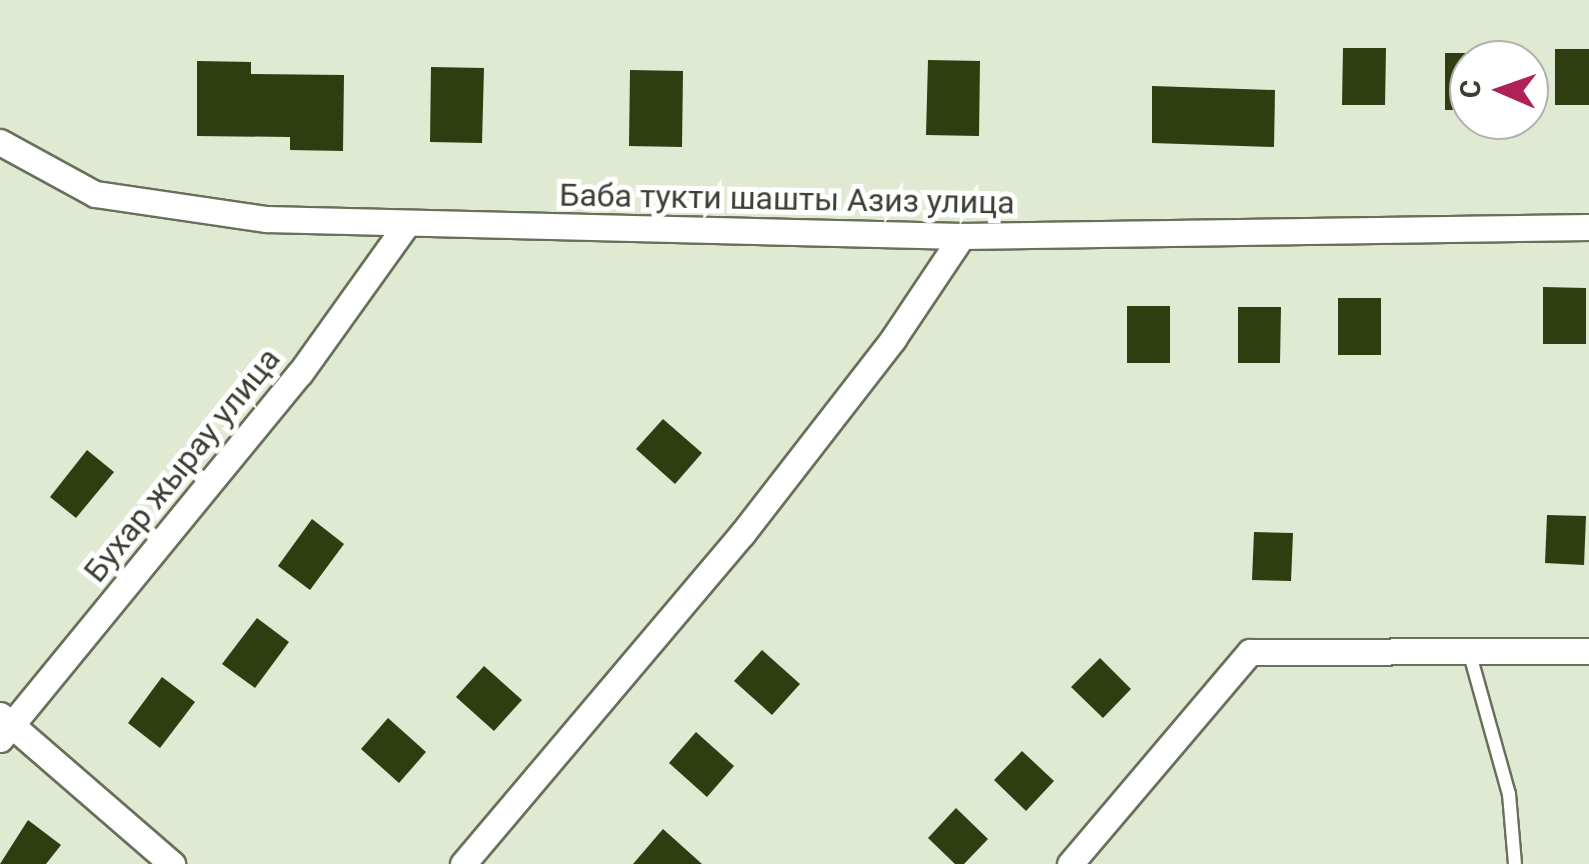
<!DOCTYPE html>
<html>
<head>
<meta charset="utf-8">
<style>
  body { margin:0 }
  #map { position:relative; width:1589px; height:864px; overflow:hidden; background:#e0e9d1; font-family:Roboto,sans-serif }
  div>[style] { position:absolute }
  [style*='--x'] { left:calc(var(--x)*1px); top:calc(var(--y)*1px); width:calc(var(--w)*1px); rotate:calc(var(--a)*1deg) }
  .building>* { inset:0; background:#2f3d10 }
  .roads { filter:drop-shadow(2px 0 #68705b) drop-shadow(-2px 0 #68705b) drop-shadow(0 2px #68705b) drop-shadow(0 -2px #68705b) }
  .service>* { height:12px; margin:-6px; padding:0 6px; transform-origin:6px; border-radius:6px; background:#fff }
  .minor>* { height:25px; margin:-12.5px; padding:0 12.5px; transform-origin:12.5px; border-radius:12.5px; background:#fff }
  span { translate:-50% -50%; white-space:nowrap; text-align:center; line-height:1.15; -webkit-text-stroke:10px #fff; paint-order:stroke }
  .street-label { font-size:32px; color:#3b3e35 }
  .north { position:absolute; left:1449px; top:40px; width:100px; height:100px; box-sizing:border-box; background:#fff; border:2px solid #b1b2ae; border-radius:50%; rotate:272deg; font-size:28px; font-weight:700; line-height:40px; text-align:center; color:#3b3e35 }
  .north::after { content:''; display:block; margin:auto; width:35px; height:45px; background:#b02159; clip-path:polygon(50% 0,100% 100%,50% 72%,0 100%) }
</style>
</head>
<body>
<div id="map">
  <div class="building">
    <i style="clip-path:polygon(1343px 48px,1386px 48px,1385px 105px,1342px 105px)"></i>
    <i style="clip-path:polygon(1555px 49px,1589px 49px,1589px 105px,1555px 105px)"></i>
    <i style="clip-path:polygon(1445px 53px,1469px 53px,1469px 110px,1445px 110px)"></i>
    <i style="clip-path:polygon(928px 60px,980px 61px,979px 136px,926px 135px)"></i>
    <i style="clip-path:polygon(197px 61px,251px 62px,251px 74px,344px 75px,343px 151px,290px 150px,290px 137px,197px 136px)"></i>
    <i style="clip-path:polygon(431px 67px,484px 68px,482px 143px,430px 142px)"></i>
    <i style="clip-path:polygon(630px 70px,683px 71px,682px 147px,629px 146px)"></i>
    <i style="clip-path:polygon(1152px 86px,1275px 90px,1274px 147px,1152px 143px)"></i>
    <i style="clip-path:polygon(1543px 287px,1586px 288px,1586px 344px,1543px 344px)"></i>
    <i style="clip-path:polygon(1338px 298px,1381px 298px,1381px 355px,1338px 355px)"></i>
    <i style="clip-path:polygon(1127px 306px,1170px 306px,1170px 363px,1127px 363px)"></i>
    <i style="clip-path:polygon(1238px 307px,1281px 307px,1280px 363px,1238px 363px)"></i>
    <i style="clip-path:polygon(663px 419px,702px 453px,675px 484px,636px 449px)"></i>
    <i style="clip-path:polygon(87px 450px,114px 472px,76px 518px,50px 497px)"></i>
    <i style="clip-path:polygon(1547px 515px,1586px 516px,1584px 565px,1545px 563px)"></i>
    <i style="clip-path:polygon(312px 519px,344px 544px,310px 590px,278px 566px)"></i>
    <i style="clip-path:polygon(1254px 532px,1293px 533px,1291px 581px,1252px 580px)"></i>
    <i style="clip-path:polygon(257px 618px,289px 642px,255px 688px,222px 664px)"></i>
    <i style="clip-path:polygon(762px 650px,800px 684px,772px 715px,734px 681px)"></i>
    <i style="clip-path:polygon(1100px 658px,1131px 689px,1103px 718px,1071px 687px)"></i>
    <i style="clip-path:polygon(484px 666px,522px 700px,494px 731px,456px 697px)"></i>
    <i style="clip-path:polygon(162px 677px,195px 702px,160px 748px,128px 723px)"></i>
    <i style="clip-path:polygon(388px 718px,426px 752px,399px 783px,361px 749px)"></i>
    <i style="clip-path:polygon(696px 732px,734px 766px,707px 797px,669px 763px)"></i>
    <i style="clip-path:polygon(1022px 751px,1054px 781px,1026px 811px,994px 780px)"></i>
    <i style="clip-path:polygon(956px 808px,988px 839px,964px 864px,955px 864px,928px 838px)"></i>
    <i style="clip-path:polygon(28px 820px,61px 845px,46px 864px,0 864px)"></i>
    <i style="clip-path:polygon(663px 829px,702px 864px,633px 864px)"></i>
  </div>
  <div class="roads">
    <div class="service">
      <i style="--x:1469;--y:651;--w:148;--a:74.4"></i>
      <i style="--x:1509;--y:794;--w:70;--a:85.1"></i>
    </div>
    <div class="minor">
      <i style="--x:0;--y:142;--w:108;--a:28.7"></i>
      <i style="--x:95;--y:194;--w:173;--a:8.3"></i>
      <i style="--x:266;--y:219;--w:696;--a:1.4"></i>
      <i style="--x:962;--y:236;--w:627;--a:-0.82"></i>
      <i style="--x:0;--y:715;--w:228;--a:40.9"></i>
      <i style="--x:0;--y:739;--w:473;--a:-50.7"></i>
      <i style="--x:300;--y:373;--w:182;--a:-54.4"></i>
      <i style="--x:463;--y:864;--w:432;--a:-49.8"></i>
      <i style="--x:742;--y:534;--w:247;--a:-52.2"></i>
      <i style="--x:893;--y:339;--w:124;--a:-56.2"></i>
      <i style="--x:1070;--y:864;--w:278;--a:-49.7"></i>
      <i style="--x:1250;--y:652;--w:339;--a:-0.2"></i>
    </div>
  </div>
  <div class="street-label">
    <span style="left:787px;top:199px;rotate:1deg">Баба тукти шашты Азиз улица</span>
    <span style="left:182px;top:465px;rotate:-51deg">Бухар жырау улица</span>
  </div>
  <div class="north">С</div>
</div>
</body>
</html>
